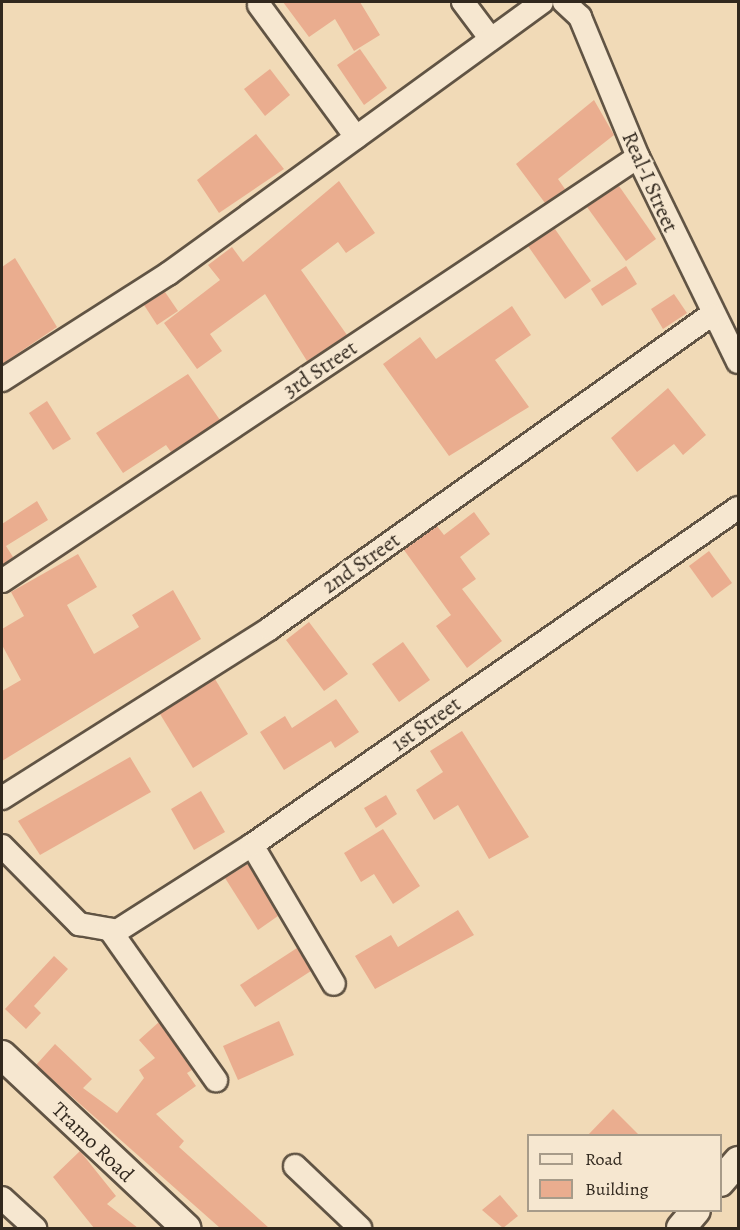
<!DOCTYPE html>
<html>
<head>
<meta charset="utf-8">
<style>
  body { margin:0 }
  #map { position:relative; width:740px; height:1230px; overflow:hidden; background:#f1dab7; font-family:Alegreya,serif }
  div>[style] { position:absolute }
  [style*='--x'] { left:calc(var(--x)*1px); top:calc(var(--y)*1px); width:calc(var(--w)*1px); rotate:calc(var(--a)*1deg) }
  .building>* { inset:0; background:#eaad8f }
  .roads { filter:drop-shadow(2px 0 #615444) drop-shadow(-2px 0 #615444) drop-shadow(0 2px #615444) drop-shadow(0 -2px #615444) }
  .minor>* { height:22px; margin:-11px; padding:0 11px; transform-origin:11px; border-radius:11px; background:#f6e7d0 }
  .tertiary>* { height:28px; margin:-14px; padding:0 14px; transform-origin:14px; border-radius:14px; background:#f6e7d0 }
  span { translate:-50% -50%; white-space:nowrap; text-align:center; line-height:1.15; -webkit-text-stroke:4.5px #f6e7d0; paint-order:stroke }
  .street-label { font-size:21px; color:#31281e }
  .frame { position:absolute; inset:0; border:3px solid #31281e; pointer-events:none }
  .legend { position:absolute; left:527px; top:1134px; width:195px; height:78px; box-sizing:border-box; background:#f6e7d0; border:2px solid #a79b89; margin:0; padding:8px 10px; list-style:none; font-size:18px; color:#31281e }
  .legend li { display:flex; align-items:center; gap:12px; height:30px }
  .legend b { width:30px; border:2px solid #a79b89 }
</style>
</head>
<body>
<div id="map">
  <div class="building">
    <i style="clip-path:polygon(283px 2px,360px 2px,380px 35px,354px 51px,335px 19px,309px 37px)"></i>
    <i style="clip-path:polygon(360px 49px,387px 88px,364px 105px,337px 65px)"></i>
    <i style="clip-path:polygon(270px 69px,290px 95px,265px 116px,244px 89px)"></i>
    <i style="clip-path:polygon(594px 100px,614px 135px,558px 179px,565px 189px,545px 203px,516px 164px)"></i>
    <i style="clip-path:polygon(256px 134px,284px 169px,219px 213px,197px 180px)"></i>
    <i style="clip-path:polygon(339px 181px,375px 233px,346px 253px,338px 242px,301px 270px,347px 335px,307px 361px,265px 294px,210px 334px,222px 351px,197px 369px,164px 323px,220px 280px,208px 265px,232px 247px,243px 262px)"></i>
    <i style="clip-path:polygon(619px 186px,656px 239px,626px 261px,587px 207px)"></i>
    <i style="clip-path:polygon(555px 229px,591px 281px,565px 299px,528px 246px)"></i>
    <i style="clip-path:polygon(15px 258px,57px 327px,2px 364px,2px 267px)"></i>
    <i style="clip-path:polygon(626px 266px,637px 284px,602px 306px,591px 289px)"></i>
    <i style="clip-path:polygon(165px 292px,178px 311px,157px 325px,144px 305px)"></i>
    <i style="clip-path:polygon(674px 294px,687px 313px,663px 329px,651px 309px)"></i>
    <i style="clip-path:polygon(512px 306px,531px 335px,495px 360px,529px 407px,449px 456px,383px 364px,420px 337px,436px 359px)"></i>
    <i style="clip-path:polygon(188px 374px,220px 420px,171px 452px,166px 445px,123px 473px,96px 433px)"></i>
    <i style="clip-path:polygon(668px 388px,706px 435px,683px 455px,674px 444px,637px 472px,611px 438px)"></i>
    <i style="clip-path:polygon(47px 401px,71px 439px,53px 450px,29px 413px)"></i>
    <i style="clip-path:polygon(37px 501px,48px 520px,6px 546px,13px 557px,2px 565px,2px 524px)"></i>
    <i style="clip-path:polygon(474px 512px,490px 534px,460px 557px,476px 579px,462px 589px,502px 641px,467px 668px,436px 626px,451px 615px,404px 550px,437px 526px,444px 535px)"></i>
    <i style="clip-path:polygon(709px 551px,732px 583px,712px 598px,689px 566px)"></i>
    <i style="clip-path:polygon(78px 554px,97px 587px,67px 605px,94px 654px,139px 627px,132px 615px,173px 590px,201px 639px,2px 761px,2px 691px,21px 680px,2px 645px,2px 629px,24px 616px,11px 592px)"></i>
    <i style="clip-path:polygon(309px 622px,348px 674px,324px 691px,286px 640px)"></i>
    <i style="clip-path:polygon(403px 642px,430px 680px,399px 702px,372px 664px)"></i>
    <i style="clip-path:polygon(215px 679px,248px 734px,193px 768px,160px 714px)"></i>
    <i style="clip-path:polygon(336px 699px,359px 732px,335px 748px,331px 741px,284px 770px,260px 732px,285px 716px,292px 728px)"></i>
    <i style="clip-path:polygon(462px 731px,529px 837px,489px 859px,458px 805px,434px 820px,416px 790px,443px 772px,430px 751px)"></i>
    <i style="clip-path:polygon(130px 757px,151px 792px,40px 855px,18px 821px)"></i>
    <i style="clip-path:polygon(201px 791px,225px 832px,194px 850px,171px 809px)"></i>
    <i style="clip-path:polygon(386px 795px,397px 814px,376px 828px,364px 808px)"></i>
    <i style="clip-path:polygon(383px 829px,420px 886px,393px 904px,374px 874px,361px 882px,344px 853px)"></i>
    <i style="clip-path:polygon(248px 864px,278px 916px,258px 930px,225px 878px)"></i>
    <i style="clip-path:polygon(458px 910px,474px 935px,375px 989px,355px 956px,391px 935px,398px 947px)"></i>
    <i style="clip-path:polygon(297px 948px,311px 971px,255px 1007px,240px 985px)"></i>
    <i style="clip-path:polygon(54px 956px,68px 969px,34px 1006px,41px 1013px,26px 1029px,5px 1009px)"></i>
    <i style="clip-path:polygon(279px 1021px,294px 1055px,238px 1080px,223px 1046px)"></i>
    <i style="clip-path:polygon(159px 1022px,192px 1070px,187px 1073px,196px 1086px,156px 1114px,184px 1141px,179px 1147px,269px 1228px,220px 1228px,36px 1065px,55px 1044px,92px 1079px,83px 1088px,117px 1113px,144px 1078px,139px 1070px,155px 1058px,139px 1040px)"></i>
    <i style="clip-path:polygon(613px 1109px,640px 1136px,587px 1136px)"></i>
    <i style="clip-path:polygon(80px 1151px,116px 1196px,107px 1204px,138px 1228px,94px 1228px,53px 1177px)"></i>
    <i style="clip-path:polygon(500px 1195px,518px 1216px,503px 1228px,482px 1210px)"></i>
  </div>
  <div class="roads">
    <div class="minor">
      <i style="--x:463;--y:2;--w:45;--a:53.1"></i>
      <i style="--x:564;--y:2;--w:22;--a:43"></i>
      <i style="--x:580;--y:17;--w:152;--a:67.5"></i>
      <i style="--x:638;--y:157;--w:228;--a:64"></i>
      <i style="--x:259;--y:5;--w:164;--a:53.7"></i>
      <i style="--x:2;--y:380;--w:197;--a:-32.6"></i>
      <i style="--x:168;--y:274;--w:462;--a:-36"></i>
      <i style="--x:2;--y:581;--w:764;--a:-33.69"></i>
      <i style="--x:2;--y:798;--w:316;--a:-32.3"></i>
      <i style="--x:269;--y:629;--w:542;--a:-35.39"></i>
      <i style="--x:252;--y:845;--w:161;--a:59.5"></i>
      <i style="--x:2;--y:846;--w:110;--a:45.4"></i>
      <i style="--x:79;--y:924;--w:39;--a:10"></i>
      <i style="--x:117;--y:931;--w:160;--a:-32.5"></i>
      <i style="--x:252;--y:845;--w:591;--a:-34.74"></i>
      <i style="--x:110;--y:930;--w:184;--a:54.8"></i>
      <i style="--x:295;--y:1166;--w:90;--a:43.6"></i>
      <i style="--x:2;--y:1198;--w:45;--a:42.3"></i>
    </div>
    <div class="tertiary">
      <i style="--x:2;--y:1055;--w:253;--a:43.2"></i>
      <i style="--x:720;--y:1182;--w:28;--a:-49"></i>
      <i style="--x:681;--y:1228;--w:23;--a:-50"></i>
    </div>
  </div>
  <div class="street-label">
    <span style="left:650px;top:182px;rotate:66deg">Real-I Street</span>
    <span style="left:320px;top:369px;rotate:-34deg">3rd Street</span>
    <span style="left:361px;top:563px;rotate:-35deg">2nd Street</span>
    <span style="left:426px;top:724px;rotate:-35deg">1st Street</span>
    <span style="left:93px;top:1142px;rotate:44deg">Tramo Road</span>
  </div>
  <div class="frame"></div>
  <ul class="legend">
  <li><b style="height:8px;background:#f6e7d0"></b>Road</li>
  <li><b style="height:16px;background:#eaad8f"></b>Building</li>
  </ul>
</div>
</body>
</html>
